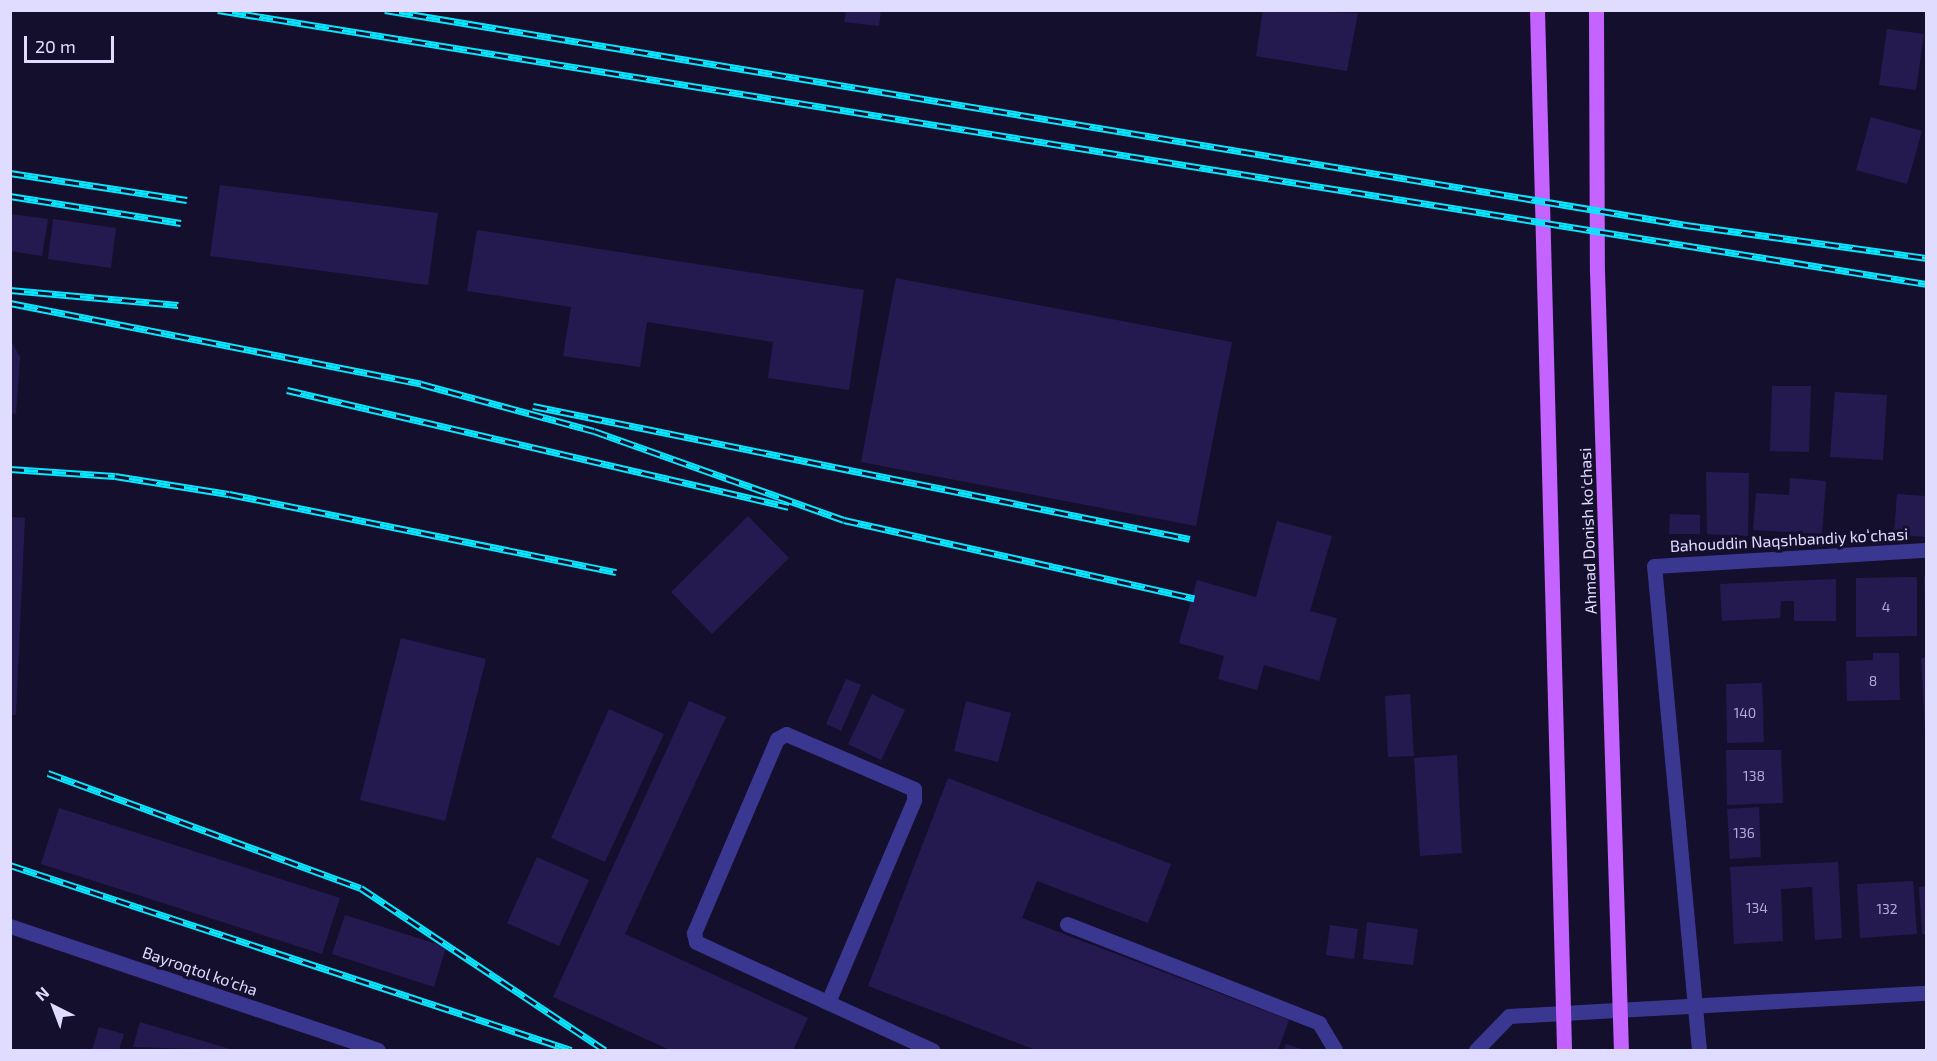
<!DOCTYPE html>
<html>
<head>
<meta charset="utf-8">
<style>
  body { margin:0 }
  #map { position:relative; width:1937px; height:1061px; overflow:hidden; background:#150f2e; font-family:"Exo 2",sans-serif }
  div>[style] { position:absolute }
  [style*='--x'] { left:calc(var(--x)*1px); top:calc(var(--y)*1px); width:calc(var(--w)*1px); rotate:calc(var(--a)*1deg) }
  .building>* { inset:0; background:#251a50 }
  .service>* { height:15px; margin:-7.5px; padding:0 7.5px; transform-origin:7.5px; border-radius:7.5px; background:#3a3790 }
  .minor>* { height:15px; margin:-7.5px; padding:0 7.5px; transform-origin:7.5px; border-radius:7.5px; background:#3a3790 }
  .tertiary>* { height:15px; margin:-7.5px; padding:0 7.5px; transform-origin:7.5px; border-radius:7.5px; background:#3a3790 }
  .primary>* { height:15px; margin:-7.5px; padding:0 7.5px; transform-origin:7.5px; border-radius:7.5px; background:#c463ff }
  .rail>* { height:7px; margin-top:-3.5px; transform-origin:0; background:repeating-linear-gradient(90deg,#150f2e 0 14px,#08e7ff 0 28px); box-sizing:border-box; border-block:2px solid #08e7ff }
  span { translate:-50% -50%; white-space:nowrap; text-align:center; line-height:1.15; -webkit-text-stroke:6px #150f2e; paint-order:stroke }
  .number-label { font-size:14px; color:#b1acd3 }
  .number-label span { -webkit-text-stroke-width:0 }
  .street-label { font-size:16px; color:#e0dcff }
  .frame { position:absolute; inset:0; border:12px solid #e0dcff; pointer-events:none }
  .north { position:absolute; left:24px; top:977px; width:60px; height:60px; -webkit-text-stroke:4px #150f2e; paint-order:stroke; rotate:318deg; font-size:16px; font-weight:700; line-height:24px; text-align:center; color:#e0dcff }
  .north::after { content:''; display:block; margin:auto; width:21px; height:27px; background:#e0dcff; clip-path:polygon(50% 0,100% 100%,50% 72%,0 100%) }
  .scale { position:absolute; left:24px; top:36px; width:90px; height:27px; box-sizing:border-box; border:3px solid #e0dcff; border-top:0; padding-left:8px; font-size:18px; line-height:21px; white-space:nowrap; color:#e0dcff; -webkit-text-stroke:4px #150f2e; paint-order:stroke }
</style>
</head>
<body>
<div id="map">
  <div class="building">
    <i style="clip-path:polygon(846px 10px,881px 10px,879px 26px,844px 22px)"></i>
    <i style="clip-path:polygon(1263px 10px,1358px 13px,1347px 71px,1256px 56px)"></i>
    <i style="clip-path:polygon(1887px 29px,1924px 34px,1916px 90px,1879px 85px)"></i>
    <i style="clip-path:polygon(1871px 117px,1922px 131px,1907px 184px,1856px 170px)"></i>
    <i style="clip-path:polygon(220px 185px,438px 213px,428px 285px,210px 256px)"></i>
    <i style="clip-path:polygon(10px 214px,48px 219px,42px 256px,10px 251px)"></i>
    <i style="clip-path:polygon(53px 219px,116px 228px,111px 268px,48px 259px)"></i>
    <i style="clip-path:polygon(477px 230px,864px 290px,849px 390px,768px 378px,773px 342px,647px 322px,640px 367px,563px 356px,571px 307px,467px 291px)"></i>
    <i style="clip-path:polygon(896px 278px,1232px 342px,1196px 526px,861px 462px)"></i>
    <i style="clip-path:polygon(10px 339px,20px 357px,16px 414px,10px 413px)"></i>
    <i style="clip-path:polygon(1772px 386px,1811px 386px,1809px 452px,1770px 451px)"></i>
    <i style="clip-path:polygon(1835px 392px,1887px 395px,1883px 460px,1830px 457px)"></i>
    <i style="clip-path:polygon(1706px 472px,1749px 473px,1748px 536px,1707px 534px)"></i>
    <i style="clip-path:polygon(1790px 478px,1826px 481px,1822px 534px,1753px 530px,1756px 493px,1789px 495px)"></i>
    <i style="clip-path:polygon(1897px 494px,1926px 496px,1926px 537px,1894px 534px)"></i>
    <i style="clip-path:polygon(1670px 514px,1700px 515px,1700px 534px,1669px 534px)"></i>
    <i style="clip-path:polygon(748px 516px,789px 558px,712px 634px,671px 592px)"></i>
    <i style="clip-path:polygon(10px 517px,25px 518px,16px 715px,10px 715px)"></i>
    <i style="clip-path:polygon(1277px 521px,1332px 536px,1310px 611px,1337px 618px,1319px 681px,1264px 665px,1257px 690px,1218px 679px,1224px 656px,1179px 643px,1197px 580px,1256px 597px)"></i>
    <i style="clip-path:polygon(1924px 576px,1926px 576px,1926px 614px,1925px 614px)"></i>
    <i style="clip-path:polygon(1917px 577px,1917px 636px,1856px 637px,1856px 578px)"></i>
    <i style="clip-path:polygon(1836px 579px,1836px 621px,1794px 621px,1794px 601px,1781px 601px,1780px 618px,1722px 621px,1720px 584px)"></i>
    <i style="clip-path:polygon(401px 638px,486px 659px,445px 821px,360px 800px)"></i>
    <i style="clip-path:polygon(1873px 653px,1899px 653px,1900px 700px,1847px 701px,1846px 661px,1873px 660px)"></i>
    <i style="clip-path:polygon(1921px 658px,1926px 658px,1926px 731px,1925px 731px)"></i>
    <i style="clip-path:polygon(846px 679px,861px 685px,841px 731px,826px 724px)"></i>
    <i style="clip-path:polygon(1762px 683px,1764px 742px,1727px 743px,1726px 684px)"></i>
    <i style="clip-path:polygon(872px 694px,905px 710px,881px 760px,848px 744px)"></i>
    <i style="clip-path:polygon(1410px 694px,1414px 756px,1388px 757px,1385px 696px)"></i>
    <i style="clip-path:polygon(689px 701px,726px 717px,625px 934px,808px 1018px,793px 1050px,670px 1050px,553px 997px)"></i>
    <i style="clip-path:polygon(966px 701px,1011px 713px,998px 762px,954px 751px)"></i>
    <i style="clip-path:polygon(609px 709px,664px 734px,605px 862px,551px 838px)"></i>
    <i style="clip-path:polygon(1726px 750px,1781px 750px,1783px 803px,1727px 805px)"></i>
    <i style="clip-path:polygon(1457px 755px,1462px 853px,1420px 856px,1414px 758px)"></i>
    <i style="clip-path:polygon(948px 778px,1171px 864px,1148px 923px,1037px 881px,1022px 918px,1289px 1020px,1278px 1050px,1036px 1050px,868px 986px)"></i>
    <i style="clip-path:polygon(1759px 807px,1761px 857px,1730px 859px,1727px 809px)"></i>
    <i style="clip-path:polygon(59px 808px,340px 898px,322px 954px,41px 864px)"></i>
    <i style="clip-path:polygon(537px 857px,589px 880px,559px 946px,507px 923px)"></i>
    <i style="clip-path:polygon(1838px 862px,1842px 938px,1815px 940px,1812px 887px,1781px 889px,1783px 941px,1734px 944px,1730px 867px)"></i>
    <i style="clip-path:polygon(1913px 881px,1917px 934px,1860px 938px,1857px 884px)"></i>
    <i style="clip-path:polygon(1926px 886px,1926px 934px,1922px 934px,1919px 887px)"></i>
    <i style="clip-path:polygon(345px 915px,446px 947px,434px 987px,332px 954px)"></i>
    <i style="clip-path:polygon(1367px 922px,1418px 929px,1413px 965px,1363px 959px)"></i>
    <i style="clip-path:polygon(1330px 925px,1358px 929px,1354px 959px,1326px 955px)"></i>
    <i style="clip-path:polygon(140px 1022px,233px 1050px,133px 1047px)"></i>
    <i style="clip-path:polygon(99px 1027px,124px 1034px,119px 1050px,92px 1050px)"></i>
    <i style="clip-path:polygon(1286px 1044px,1304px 1050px,1284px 1050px)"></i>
  </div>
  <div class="service">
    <i style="--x:1067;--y:924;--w:271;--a:21.4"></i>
    <i style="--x:1319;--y:1023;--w:31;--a:59"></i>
    <i style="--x:828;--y:1002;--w:220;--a:-66.9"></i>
    <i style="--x:914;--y:800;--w:11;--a:-90"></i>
    <i style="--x:914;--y:789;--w:139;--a:-156.7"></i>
    <i style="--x:786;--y:734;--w:10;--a:151"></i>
    <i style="--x:777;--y:739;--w:211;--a:113.2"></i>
    <i style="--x:694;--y:933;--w:9;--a:77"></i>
    <i style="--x:696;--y:942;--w:260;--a:24.6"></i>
  </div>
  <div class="minor">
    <i style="--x:10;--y:926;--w:388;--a:18.6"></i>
    <i style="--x:1699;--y:1050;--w:486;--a:-95.3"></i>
    <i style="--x:1654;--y:566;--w:272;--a:-3.4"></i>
  </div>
  <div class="tertiary">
    <i style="--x:1476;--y:1050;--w:47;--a:-45.9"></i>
    <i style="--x:1509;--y:1016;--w:418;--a:-3.2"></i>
  </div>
  <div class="primary">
    <i style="--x:1537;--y:10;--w:1040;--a:88.51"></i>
    <i style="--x:1596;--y:10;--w:261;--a:89.8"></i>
    <i style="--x:1597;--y:271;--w:779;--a:88.24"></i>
  </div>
  <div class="rail">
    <i style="--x:218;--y:10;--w:1730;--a:9.11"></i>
    <i style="--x:385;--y:10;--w:1319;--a:9.38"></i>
    <i style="--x:1686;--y:225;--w:242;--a:7.8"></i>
    <i style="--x:10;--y:173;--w:179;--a:8.7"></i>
    <i style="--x:10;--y:196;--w:173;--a:9"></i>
    <i style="--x:10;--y:290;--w:169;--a:5.1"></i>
    <i style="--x:10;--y:303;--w:419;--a:11.1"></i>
    <i style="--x:421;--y:384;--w:179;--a:15.2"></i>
    <i style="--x:594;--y:431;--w:265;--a:19.6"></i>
    <i style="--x:844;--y:520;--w:359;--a:12.6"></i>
    <i style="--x:287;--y:390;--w:515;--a:13.12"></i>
    <i style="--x:533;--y:406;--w:670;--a:11.44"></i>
    <i style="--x:10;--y:469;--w:105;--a:3.8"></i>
    <i style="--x:115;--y:476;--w:115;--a:9"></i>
    <i style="--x:229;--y:494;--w:395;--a:11.4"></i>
    <i style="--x:48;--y:773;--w:333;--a:20.2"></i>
    <i style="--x:361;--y:888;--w:293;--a:33.6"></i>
    <i style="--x:10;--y:865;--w:591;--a:18.25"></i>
  </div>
  <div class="number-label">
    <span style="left:1886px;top:607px">4</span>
    <span style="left:1873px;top:681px">8</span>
    <span style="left:1745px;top:713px">140</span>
    <span style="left:1754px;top:776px">138</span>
    <span style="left:1744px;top:833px">136</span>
    <span style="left:1757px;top:908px">134</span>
    <span style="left:1887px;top:909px">132</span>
  </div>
  <div class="street-label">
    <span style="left:1588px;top:531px;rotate:-92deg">Ahmad Donish ko'chasi</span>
    <span style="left:1789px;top:540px;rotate:-3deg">Bahouddin Naqshbandiy koʻchasi</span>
    <span style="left:200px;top:971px;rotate:19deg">Bayroqtol ko'cha</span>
  </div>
  <div class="frame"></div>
  <div class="north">N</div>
  <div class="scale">20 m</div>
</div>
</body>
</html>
